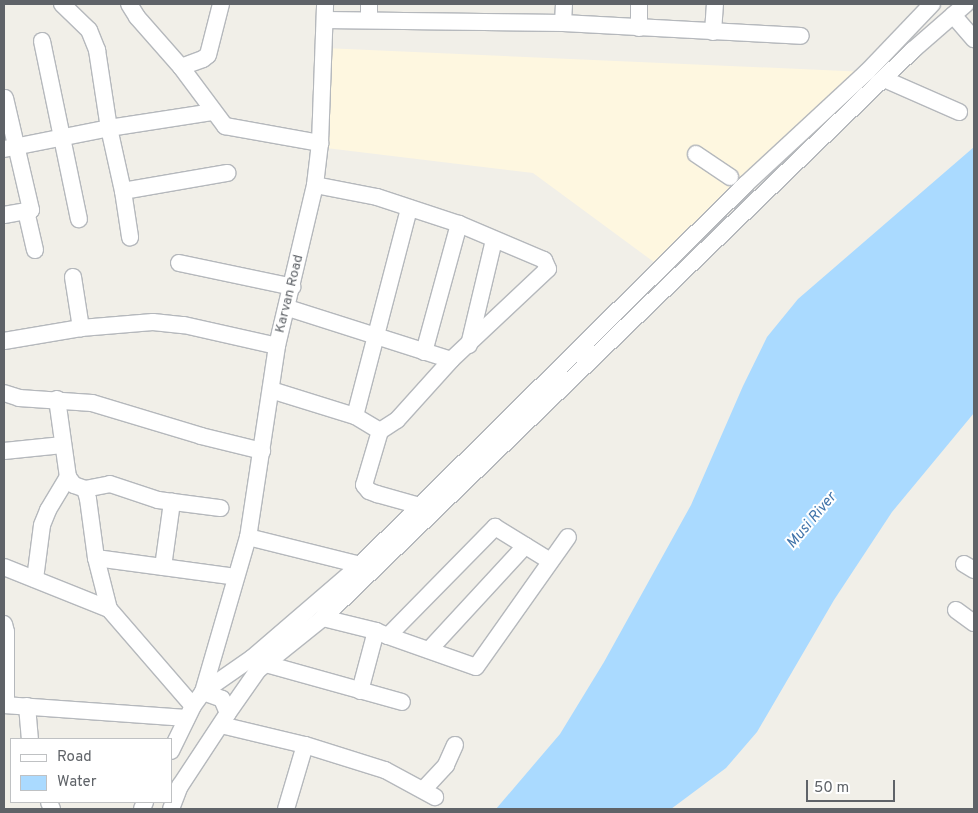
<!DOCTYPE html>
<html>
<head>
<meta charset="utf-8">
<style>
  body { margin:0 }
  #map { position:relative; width:978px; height:813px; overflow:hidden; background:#f1efe8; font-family:Overpass,sans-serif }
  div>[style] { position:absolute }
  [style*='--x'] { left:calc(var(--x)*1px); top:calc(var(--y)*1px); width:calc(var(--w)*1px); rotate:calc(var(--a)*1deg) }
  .commercial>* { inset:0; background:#fef7e0 }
  .water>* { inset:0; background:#aadaff }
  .roads { filter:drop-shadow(1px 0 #b5b8bc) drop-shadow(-1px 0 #b5b8bc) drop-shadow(0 1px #b5b8bc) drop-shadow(0 -1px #b5b8bc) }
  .minor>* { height:16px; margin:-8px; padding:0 8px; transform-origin:8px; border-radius:8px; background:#fff }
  span { translate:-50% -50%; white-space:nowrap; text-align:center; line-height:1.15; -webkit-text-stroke:4px #fff; paint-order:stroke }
  .street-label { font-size:14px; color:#5f6368 }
  .water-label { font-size:15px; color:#4174aa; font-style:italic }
  .frame { position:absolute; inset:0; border:5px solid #5f6368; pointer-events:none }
  .legend { position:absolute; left:10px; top:738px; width:162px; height:65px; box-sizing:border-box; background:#fff; border:1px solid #bfc1c3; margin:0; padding:6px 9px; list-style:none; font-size:15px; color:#5f6368 }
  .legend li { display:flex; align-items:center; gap:10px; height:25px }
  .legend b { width:25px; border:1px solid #bfc1c3 }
  .scale { position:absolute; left:806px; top:780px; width:89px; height:22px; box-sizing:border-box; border:2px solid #5f6368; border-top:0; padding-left:6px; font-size:15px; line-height:18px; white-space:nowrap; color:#5f6368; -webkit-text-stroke:4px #fff; paint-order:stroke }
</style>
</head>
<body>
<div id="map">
  <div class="commercial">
    <i style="clip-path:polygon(324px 48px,867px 72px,662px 268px,533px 173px,326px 148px)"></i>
  </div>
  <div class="water">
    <i style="clip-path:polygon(974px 147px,974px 413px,892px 512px,834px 600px,757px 732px,726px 768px,671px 809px,496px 809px,560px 734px,604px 662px,691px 505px,743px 386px,767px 337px,798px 299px)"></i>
  </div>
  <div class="roads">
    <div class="minor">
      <i style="--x:62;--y:4;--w:37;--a:44"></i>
      <i style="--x:89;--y:30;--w:22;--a:68"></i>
      <i style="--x:97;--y:50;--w:79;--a:81.3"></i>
      <i style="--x:109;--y:128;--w:65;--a:77.5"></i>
      <i style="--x:123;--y:191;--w:47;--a:81.3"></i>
      <i style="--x:129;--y:4;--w:15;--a:58"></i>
      <i style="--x:137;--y:17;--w:67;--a:48.7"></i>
      <i style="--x:181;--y:67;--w:74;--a:53.3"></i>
      <i style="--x:225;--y:126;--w:97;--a:10.1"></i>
      <i style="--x:320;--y:143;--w:42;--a:96.8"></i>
      <i style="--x:315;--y:185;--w:165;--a:103.3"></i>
      <i style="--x:277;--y:346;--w:193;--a:98.6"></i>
      <i style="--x:248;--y:537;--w:161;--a:106.2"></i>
      <i style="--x:203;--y:692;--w:17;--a:126"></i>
      <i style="--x:193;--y:706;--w:50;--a:116.1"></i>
      <i style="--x:953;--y:15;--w:32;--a:49"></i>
      <i style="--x:369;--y:19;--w:15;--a:-90"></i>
      <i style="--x:325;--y:20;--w:238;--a:0.7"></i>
      <i style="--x:563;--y:23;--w:238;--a:3.1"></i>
      <i style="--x:563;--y:23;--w:19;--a:-87"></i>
      <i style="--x:639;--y:28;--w:24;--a:-90"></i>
      <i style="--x:713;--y:32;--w:28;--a:-86"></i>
      <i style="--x:42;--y:41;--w:182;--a:78.3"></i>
      <i style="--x:181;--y:67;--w:23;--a:-20"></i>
      <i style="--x:203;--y:59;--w:6;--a:-39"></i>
      <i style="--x:208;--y:55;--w:53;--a:-75.7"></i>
      <i style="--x:884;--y:79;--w:82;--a:23.7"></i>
      <i style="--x:5;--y:98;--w:115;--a:76.9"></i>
      <i style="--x:31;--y:210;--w:5;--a:169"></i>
      <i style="--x:320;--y:143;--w:139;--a:-87.9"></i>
      <i style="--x:4;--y:149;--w:107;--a:-11.3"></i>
      <i style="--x:109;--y:128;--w:104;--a:-8.8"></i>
      <i style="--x:696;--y:154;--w:41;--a:34.1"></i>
      <i style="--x:123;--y:191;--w:106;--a:-9.8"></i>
      <i style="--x:4;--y:215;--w:22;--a:-10"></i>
      <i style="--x:26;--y:211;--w:40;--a:77"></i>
      <i style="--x:179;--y:263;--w:116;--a:11.9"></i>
      <i style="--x:73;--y:277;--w:52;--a:81.1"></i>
      <i style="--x:81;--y:328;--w:72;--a:-4.8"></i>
      <i style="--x:153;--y:322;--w:31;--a:6"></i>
      <i style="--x:184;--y:325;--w:95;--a:12.7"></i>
      <i style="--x:288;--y:308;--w:171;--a:17.7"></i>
      <i style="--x:4;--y:341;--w:78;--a:-9.6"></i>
      <i style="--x:469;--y:345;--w:108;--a:-76.6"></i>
      <i style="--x:424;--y:352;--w:133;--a:-74.7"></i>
      <i style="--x:271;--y:390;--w:88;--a:17.2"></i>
      <i style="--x:355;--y:416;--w:29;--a:31"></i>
      <i style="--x:380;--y:431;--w:20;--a:-33"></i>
      <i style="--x:397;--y:420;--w:81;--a:-48"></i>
      <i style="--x:451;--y:360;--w:133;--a:-43.2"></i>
      <i style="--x:548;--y:269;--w:10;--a:-114"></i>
      <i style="--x:544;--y:260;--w:92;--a:-157"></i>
      <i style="--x:459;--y:224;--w:86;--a:-161.8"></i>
      <i style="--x:377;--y:197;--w:63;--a:-169"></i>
      <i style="--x:4;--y:393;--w:16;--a:18"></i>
      <i style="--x:19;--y:398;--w:73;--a:3.9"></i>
      <i style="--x:92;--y:403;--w:114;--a:16.8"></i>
      <i style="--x:201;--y:436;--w:63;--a:13.8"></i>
      <i style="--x:57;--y:399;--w:79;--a:82"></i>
      <i style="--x:68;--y:477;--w:10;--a:53"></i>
      <i style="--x:74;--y:485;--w:12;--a:20"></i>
      <i style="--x:85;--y:489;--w:10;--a:73"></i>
      <i style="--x:88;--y:499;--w:60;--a:82.3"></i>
      <i style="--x:96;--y:558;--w:53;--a:75.7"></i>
      <i style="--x:355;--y:416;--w:215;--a:-75.4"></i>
      <i style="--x:380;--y:431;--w:56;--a:106.5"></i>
      <i style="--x:364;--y:485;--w:8;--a:50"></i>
      <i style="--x:369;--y:491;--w:9;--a:21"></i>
      <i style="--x:377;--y:494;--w:45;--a:15.6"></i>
      <i style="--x:4;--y:451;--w:59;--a:-5.8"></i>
      <i style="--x:85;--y:489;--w:25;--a:-11"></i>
      <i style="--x:110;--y:484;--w:51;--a:18.4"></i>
      <i style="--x:158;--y:500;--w:63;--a:7.4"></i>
      <i style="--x:248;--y:537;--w:115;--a:14"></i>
      <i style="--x:96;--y:558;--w:141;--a:7.7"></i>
      <i style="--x:964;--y:564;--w:12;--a:31"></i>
      <i style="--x:4;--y:567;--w:113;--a:21.8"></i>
      <i style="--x:109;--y:609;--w:128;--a:49.1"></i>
      <i style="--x:163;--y:567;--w:66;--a:-82.1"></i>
      <i style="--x:35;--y:579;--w:54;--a:-82.6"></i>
      <i style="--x:42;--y:525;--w:16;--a:-68"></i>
      <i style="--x:48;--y:510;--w:39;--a:-59"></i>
      <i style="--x:956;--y:610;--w:22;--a:36"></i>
      <i style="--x:323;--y:618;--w:55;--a:13.8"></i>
      <i style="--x:376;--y:631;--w:62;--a:104.9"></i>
      <i style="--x:4;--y:624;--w:8;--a:76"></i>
      <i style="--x:6;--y:632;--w:73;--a:90"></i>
      <i style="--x:376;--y:631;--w:13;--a:23"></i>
      <i style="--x:388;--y:636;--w:153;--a:-45.5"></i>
      <i style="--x:495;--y:527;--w:65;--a:31.7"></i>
      <i style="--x:388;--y:636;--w:93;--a:19.4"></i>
      <i style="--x:476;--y:667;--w:159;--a:-54.7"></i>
      <i style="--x:429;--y:650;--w:142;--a:-47.3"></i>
      <i style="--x:266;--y:664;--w:141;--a:15.6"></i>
      <i style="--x:203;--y:692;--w:60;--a:-34.8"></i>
      <i style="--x:252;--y:658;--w:143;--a:-40.7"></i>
      <i style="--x:360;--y:565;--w:542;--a:-44.63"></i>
      <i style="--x:746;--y:184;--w:165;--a:-42.8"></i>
      <i style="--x:867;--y:72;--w:94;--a:-46.3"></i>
      <i style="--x:203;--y:692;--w:20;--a:20"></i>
      <i style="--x:222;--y:699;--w:15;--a:67"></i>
      <i style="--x:4;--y:705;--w:183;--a:4.1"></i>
      <i style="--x:27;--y:706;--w:33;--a:85"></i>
      <i style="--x:221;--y:725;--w:86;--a:13.4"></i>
      <i style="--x:305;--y:745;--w:67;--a:106.5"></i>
      <i style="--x:305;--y:745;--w:84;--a:17.4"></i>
      <i style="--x:385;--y:770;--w:57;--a:28.4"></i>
      <i style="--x:423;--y:790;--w:34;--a:-47"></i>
      <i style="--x:446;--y:765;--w:22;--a:-66"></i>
      <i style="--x:49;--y:802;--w:8;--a:67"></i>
      <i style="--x:142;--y:809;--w:8;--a:-67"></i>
      <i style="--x:171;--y:809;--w:25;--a:-69"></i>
      <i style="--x:180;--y:786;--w:87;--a:-56.7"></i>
      <i style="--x:228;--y:713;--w:52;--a:-55.1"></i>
      <i style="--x:258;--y:670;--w:83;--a:-38.7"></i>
      <i style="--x:323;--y:618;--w:819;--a:-43.91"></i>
      <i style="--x:913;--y:50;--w:70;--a:-41"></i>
    </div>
  </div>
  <div class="street-label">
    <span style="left:290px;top:294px;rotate:-76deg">Karvan Road</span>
  </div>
  <div class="water-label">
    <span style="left:812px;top:521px;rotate:-50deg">Musi River</span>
  </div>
  <div class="frame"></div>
  <ul class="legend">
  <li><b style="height:6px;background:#fff"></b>Road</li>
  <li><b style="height:14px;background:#aadaff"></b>Water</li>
  </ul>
  <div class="scale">50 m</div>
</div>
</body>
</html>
